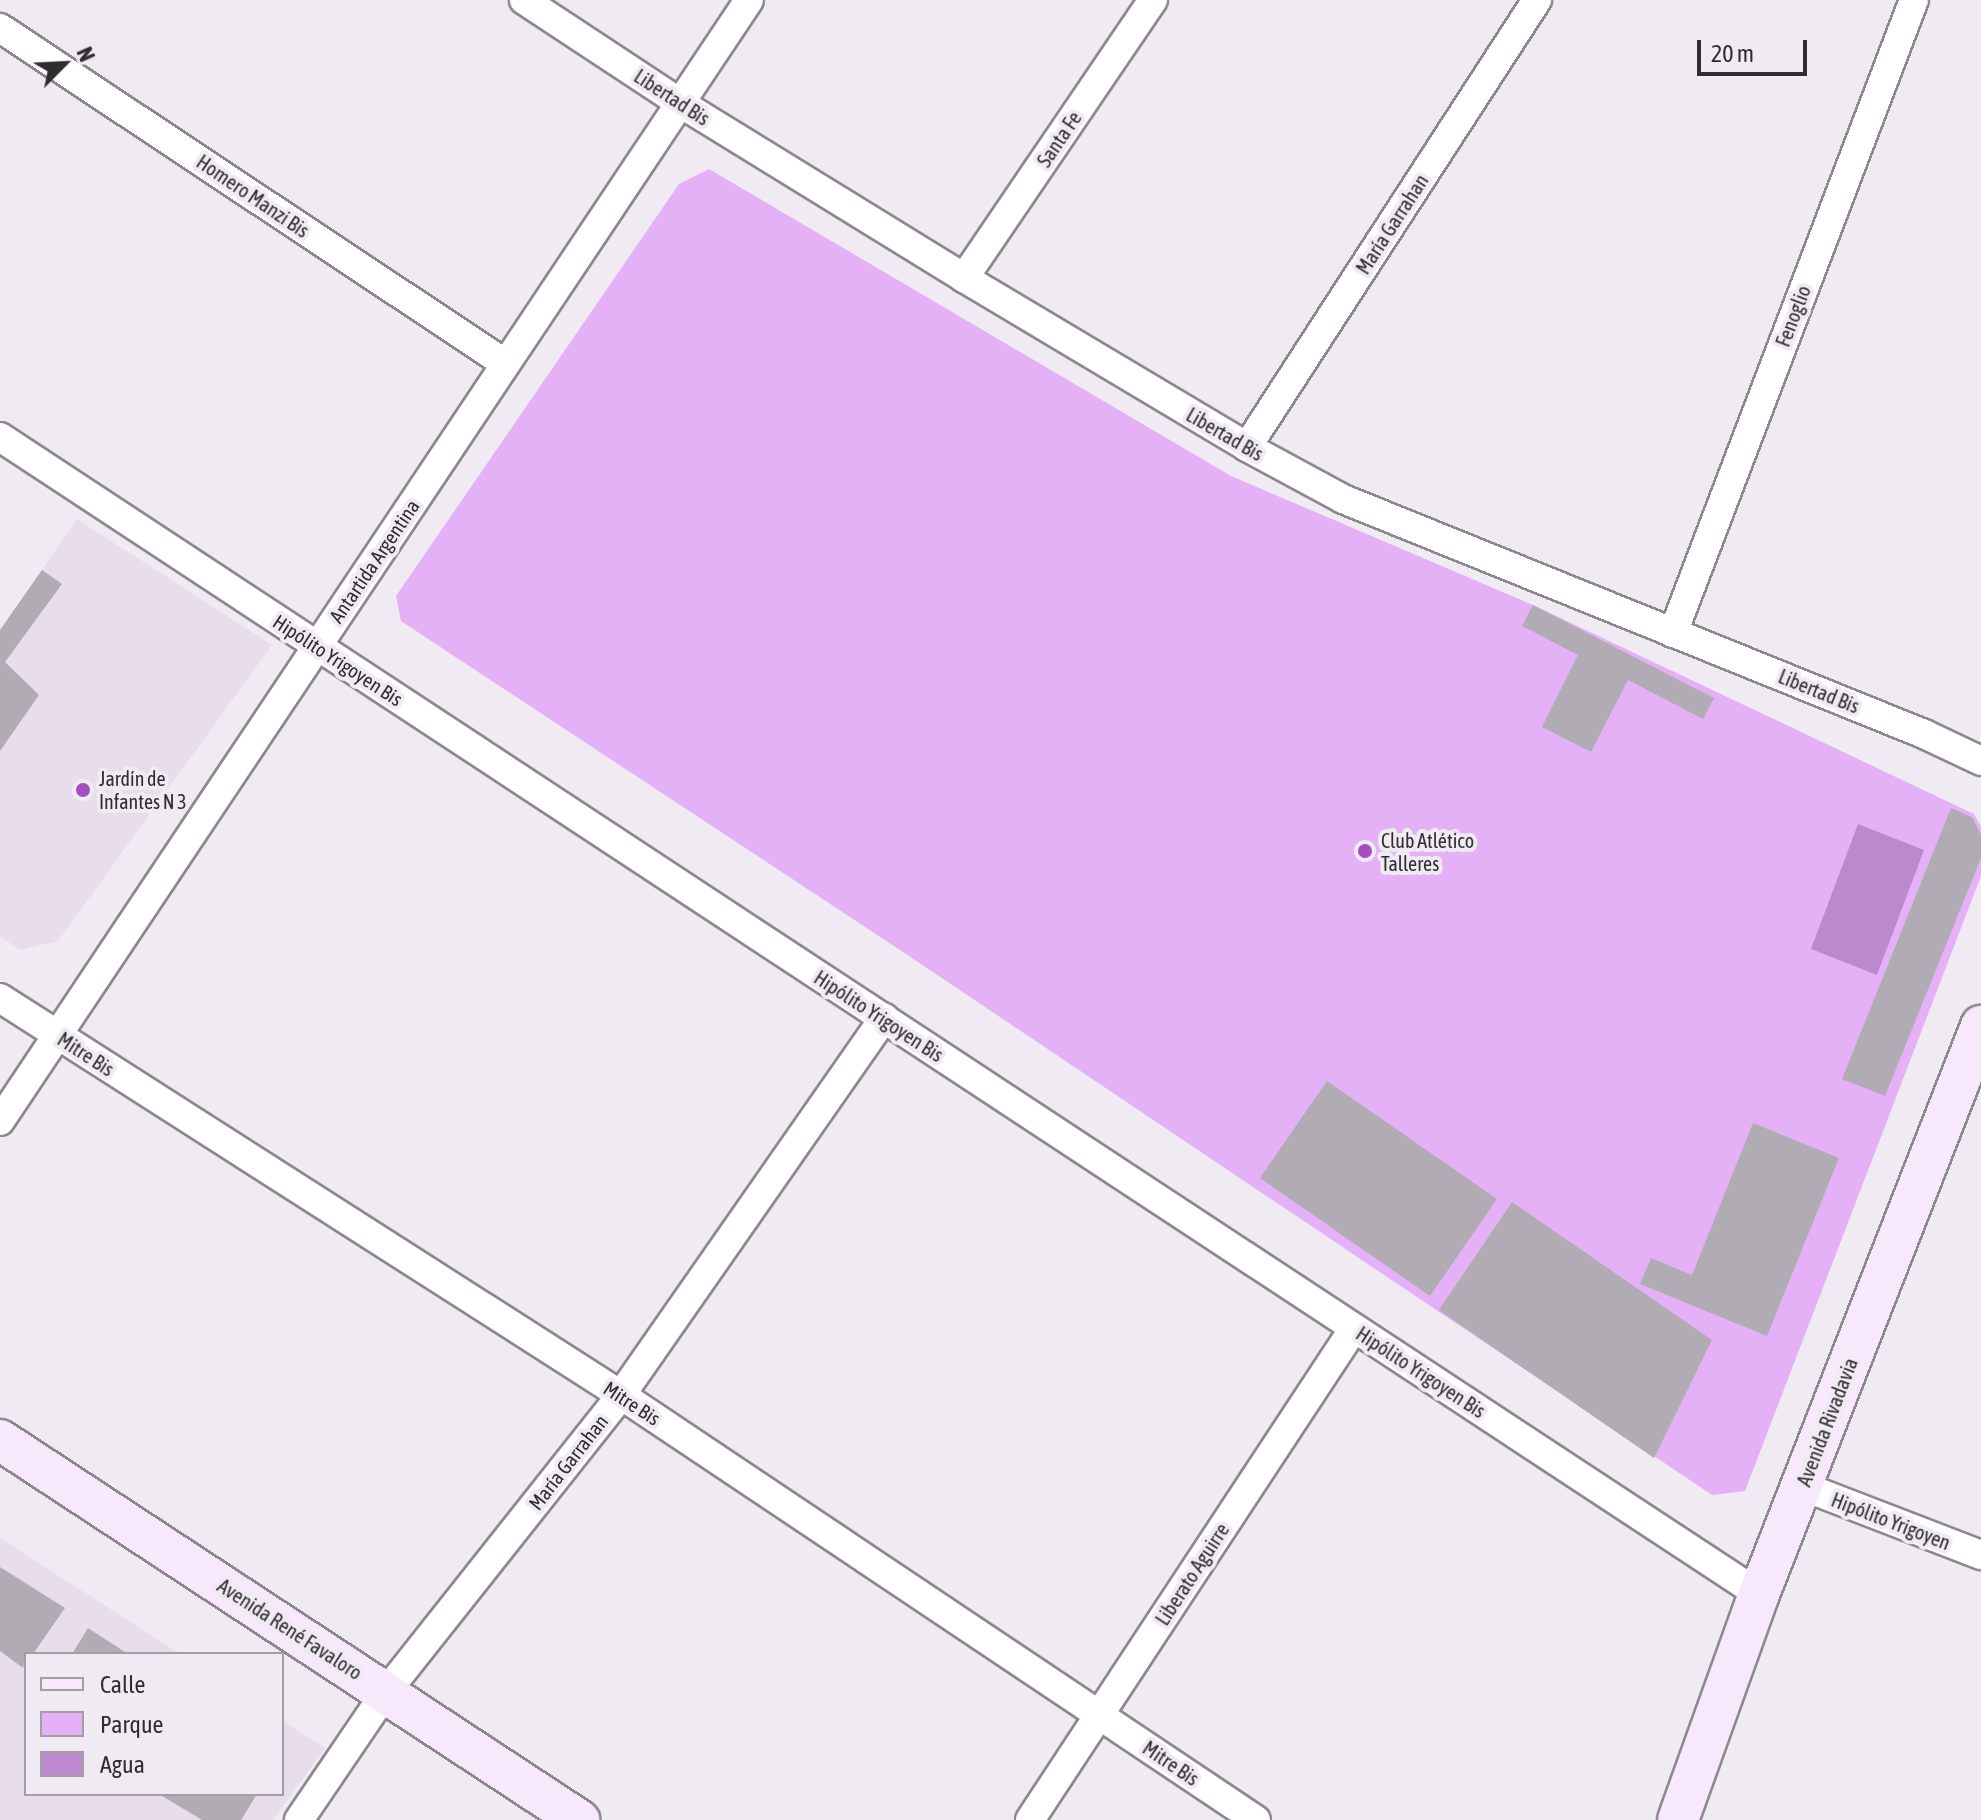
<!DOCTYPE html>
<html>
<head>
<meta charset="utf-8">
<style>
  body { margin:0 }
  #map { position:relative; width:1981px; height:1820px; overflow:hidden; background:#f0eaf2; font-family:"Asap Condensed",sans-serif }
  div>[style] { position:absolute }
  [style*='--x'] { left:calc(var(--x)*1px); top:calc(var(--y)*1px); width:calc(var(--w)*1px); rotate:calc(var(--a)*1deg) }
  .built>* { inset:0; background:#e7ddeb }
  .green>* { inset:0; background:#e4b1f6 }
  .water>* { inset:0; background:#bc89ce }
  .building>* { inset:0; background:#b1abb3 }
  .roads { filter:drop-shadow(2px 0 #8d888f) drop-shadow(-2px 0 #8d888f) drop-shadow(0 2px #8d888f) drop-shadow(0 -2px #8d888f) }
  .street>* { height:28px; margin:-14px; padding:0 14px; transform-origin:14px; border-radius:14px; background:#fff }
  .secondary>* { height:40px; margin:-20px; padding:0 20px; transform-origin:20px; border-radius:20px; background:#f7e8fc }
  .dots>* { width:22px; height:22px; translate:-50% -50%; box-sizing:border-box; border:4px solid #f0eaf2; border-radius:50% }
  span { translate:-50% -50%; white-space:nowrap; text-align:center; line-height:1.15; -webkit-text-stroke:8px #f0eaf2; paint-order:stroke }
  .street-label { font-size:20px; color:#2f2d30 }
  .poi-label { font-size:20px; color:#2f2d30 }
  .left { translate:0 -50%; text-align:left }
  .legend { position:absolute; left:24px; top:1652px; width:260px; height:144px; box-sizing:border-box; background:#f0eaf2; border:2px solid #a39ea4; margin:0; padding:10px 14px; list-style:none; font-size:24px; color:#2f2d30 }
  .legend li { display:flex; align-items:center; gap:16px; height:40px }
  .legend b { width:40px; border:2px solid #a39ea4 }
  .north { position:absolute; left:24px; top:24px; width:80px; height:80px; -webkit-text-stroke:6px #f0eaf2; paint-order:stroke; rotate:66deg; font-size:22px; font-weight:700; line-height:32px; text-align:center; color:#2f2d30 }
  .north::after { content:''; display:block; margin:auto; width:28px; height:36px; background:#2f2d30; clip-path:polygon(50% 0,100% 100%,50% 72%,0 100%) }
  .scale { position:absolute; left:1697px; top:40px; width:110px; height:36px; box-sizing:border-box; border:4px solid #2f2d30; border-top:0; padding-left:10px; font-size:24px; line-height:28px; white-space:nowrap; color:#2f2d30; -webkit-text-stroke:6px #f0eaf2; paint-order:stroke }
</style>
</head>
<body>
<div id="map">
  <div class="built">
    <i style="clip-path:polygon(77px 519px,272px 645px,58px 941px,20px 950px,0 936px,0 630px)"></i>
    <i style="clip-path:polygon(0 1538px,180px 1654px,26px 1654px,26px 1794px,282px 1794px,282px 1720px,325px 1748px,273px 1820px,0 1820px)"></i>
  </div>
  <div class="green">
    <i style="clip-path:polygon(709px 169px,1231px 476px,1533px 605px,1974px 814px,1981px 827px,1981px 876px,1745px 1491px,1712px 1495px,906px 954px,401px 621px,396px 596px,679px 184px)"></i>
  </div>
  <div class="water">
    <i style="clip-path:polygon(1858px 824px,1924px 850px,1877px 975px,1811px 949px)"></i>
  </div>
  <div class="building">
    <i style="clip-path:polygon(42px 570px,62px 584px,5px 662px,39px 695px,0 751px,0 630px)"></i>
    <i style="clip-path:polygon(1533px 605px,1714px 698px,1703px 719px,1628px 680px,1591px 752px,1542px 727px,1578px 655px,1522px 626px)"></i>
    <i style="clip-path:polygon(1951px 808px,1972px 817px,1981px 835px,1981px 858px,1885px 1096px,1842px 1079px)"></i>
    <i style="clip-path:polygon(1327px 1081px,1497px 1199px,1430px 1296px,1260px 1178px)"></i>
    <i style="clip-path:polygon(1753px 1123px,1839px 1158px,1767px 1336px,1640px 1284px,1651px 1258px,1692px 1275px)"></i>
    <i style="clip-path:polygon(1512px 1202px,1712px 1340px,1654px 1458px,1439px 1310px)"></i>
    <i style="clip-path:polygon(0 1567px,65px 1608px,33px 1654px,26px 1654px,23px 1668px,0 1651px)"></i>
    <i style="clip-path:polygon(88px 1628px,128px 1654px,72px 1654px)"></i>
    <i style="clip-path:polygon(159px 1794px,257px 1794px,241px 1820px,202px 1820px)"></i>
  </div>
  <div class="roads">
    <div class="street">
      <i style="--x:524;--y:0;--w:187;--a:33.4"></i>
      <i style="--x:680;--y:103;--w:334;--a:31.6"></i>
      <i style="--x:964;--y:278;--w:330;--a:30.8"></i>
      <i style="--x:1247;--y:447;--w:109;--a:28.4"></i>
      <i style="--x:1343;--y:499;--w:627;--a:22.02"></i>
      <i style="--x:1924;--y:734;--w:63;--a:25.3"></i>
      <i style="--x:0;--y:28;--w:607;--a:33.59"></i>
      <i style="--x:964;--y:278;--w:336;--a:-55.8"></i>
      <i style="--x:0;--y:437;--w:2105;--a:33.34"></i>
      <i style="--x:1247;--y:447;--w:533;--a:-57.03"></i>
      <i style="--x:1673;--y:633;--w:677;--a:-69.16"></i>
      <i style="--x:0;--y:998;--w:737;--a:32.59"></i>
      <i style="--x:621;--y:1395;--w:764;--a:33.79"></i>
      <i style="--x:0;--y:1121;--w:1348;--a:-56.25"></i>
      <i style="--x:1802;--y:1486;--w:192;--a:21.1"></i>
      <i style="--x:299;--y:1820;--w:155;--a:-55.8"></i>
      <i style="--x:386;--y:1692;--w:379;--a:-51.6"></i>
      <i style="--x:621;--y:1395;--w:460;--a:-55.1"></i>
      <i style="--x:1030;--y:1820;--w:589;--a:-56.63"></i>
    </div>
    <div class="secondary">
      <i style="--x:0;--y:1440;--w:693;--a:33.28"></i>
      <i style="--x:1678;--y:1820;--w:240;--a:-70.3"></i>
      <i style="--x:1759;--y:1594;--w:610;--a:-68.65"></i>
    </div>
  </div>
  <div class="dots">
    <i style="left:83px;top:790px;background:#a350bf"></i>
    <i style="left:1365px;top:851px;background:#a350bf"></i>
  </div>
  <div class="street-label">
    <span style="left:672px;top:97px;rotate:33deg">Libertad Bis</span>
    <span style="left:1059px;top:139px;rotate:-56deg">Santa Fe</span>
    <span style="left:253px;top:196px;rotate:34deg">Homero Manzi Bis</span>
    <span style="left:1392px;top:224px;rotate:-57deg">María Garrahan</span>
    <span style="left:1793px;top:316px;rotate:-69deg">Fenoglio</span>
    <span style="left:1225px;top:434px;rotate:30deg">Libertad Bis</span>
    <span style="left:374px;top:561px;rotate:-56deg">Antartida Argentina</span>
    <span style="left:338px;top:660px;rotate:33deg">Hipólito Yrigoyen Bis</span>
    <span style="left:1819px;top:691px;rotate:22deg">Libertad Bis</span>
    <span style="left:879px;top:1016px;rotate:33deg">Hipólito Yrigoyen Bis</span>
    <span style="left:86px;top:1054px;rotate:33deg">Mitre Bis</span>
    <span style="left:1421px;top:1372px;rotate:33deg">Hipólito Yrigoyen Bis</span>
    <span style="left:632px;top:1403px;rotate:33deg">Mitre Bis</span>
    <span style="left:1827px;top:1422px;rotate:-69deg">Avenida Rivadavia</span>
    <span style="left:568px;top:1462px;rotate:-52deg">María Garrahan</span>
    <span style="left:1891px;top:1521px;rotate:21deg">Hipólito Yrigoyen</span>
    <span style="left:1192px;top:1574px;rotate:-57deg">Liberato Aguirre</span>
    <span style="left:290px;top:1629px;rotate:33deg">Avenida René Favaloro</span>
    <span style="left:1171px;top:1763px;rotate:34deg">Mitre Bis</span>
  </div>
  <div class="poi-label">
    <span class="left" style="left:99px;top:790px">Jardín de<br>Infantes N 3</span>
    <span class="left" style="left:1381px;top:852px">Club Atlético<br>Talleres</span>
  </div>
  <ul class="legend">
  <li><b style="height:10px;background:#f7e8fc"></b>Calle</li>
  <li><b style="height:22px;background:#e4b1f6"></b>Parque</li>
  <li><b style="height:22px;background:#bc89ce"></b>Agua</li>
  </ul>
  <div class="north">N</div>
  <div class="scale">20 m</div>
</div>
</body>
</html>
